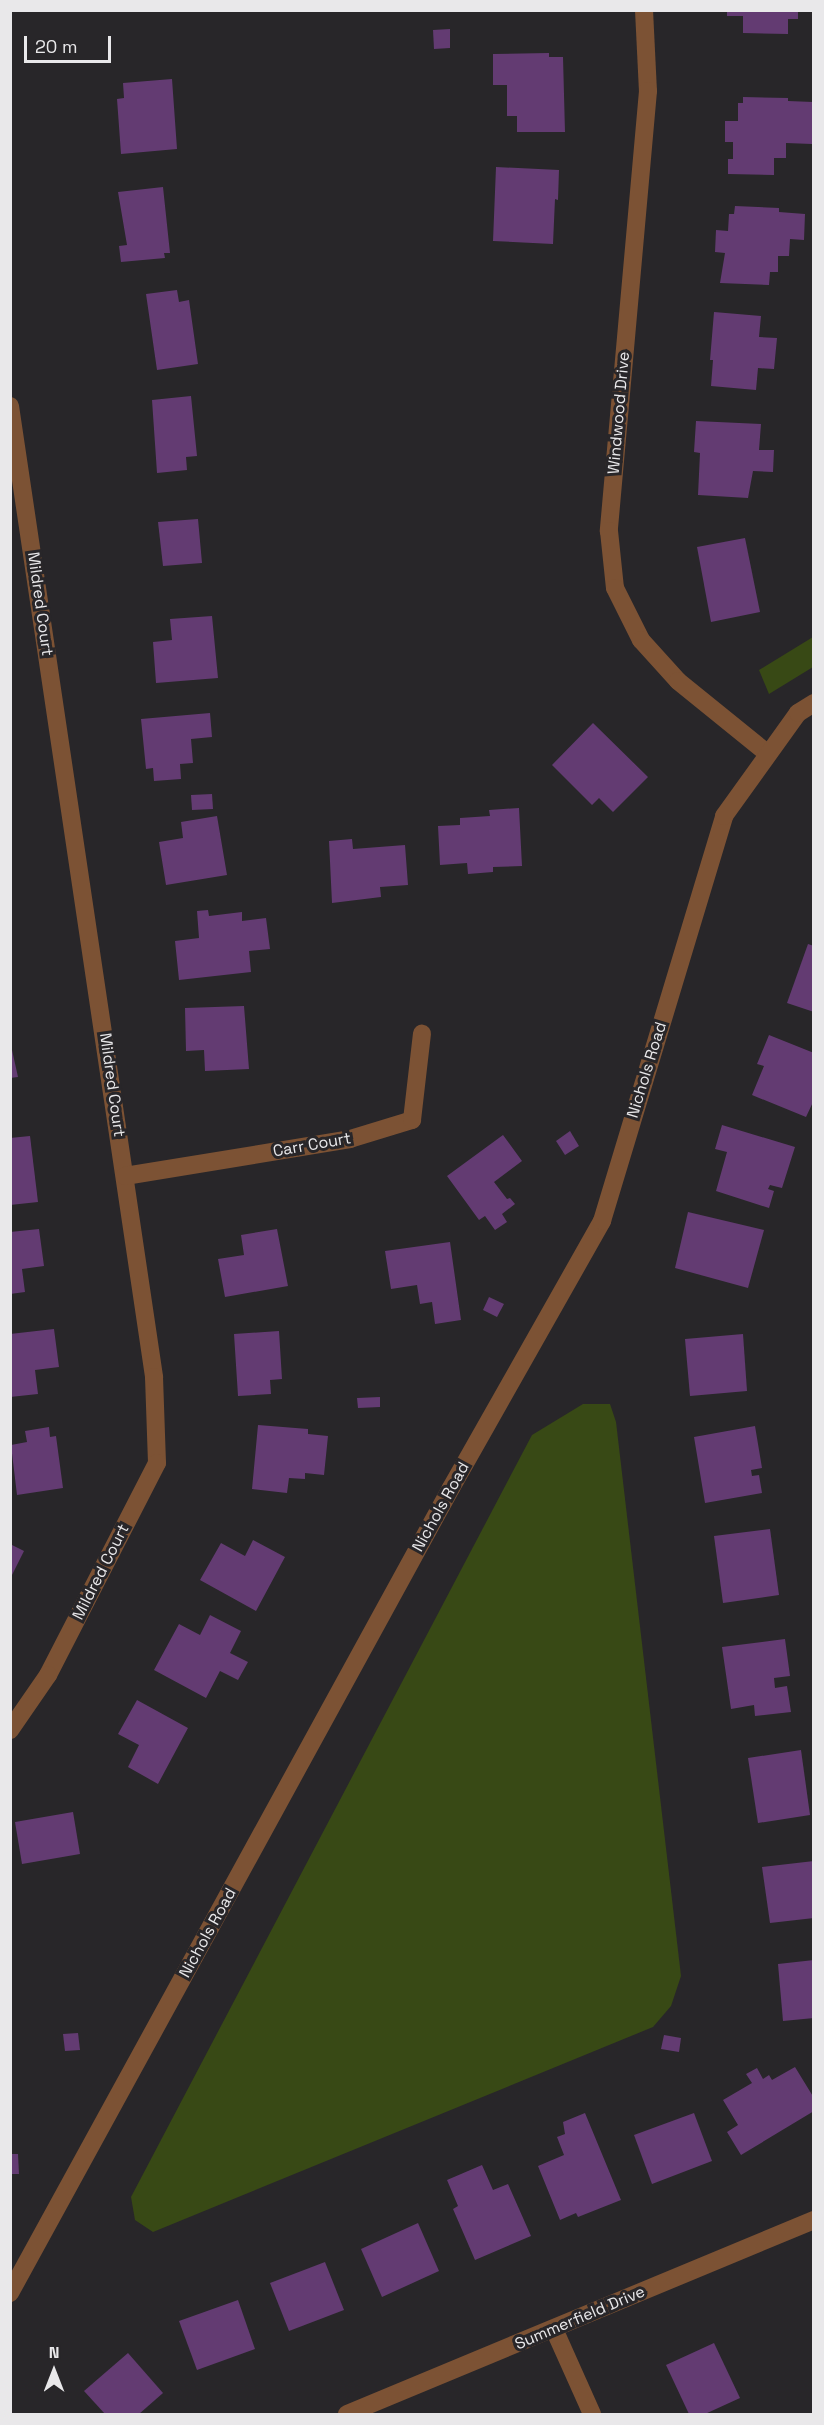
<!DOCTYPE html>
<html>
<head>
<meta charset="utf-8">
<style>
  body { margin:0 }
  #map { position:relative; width:824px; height:2425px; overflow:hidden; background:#282629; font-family:"Space Grotesk",sans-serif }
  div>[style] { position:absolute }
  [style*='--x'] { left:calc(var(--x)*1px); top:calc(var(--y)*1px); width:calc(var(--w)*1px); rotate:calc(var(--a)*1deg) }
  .green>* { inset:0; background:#384915 }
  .building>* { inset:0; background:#633b72 }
  .minor>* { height:18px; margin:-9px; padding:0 9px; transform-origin:9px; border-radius:9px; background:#7c5234 }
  span { translate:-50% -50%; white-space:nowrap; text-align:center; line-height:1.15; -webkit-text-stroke:6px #282629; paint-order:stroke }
  .street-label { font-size:16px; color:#e9e8ea }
  .frame { position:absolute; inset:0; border:12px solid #e9e8ea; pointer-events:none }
  .north { position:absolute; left:24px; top:2341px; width:60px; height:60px; -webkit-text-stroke:4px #282629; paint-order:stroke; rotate:0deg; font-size:16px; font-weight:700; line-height:24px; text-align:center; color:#e9e8ea }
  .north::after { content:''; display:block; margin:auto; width:21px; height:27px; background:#e9e8ea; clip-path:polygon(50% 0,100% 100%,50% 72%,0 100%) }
  .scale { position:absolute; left:24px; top:36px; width:87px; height:27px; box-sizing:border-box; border:3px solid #e9e8ea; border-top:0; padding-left:8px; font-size:18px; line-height:21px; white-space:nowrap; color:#e9e8ea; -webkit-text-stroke:4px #282629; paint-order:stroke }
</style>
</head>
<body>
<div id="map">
  <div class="green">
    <i style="clip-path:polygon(813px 637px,813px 667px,769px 694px,759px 670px)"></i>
    <i style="clip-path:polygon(583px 1404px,610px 1404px,616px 1422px,681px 1976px,671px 2006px,653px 2027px,153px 2232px,135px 2220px,131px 2197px,532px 1435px)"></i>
  </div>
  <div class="building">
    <i style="clip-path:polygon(727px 10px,798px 10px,798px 19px,788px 19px,788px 34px,743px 33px,743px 16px,727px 16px)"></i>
    <i style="clip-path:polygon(450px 29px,450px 48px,434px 49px,433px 30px)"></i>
    <i style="clip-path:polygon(549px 53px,549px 57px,563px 57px,565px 132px,517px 132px,517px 116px,507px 116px,507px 85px,493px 85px,493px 54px)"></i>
    <i style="clip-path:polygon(172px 79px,177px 149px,121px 154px,117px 99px,124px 98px,123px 83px)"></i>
    <i style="clip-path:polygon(743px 97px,788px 98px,788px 101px,813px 102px,812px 144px,786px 143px,786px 158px,774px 158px,774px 175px,728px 174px,728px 159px,733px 159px,733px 142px,725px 142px,725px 121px,738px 121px,738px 103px,743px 103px)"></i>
    <i style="clip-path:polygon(496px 167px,559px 170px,558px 200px,555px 199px,553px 244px,493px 241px)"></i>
    <i style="clip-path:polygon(163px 187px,170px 253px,164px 253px,165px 258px,121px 262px,119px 246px,127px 245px,118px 192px)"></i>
    <i style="clip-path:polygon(735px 206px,779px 208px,779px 212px,805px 214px,804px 240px,790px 239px,789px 256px,778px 256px,778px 272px,770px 272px,769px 285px,720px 283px,725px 253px,715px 252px,716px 230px,728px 231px,729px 214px,734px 214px)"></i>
    <i style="clip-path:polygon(177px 290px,179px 302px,189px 300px,198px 364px,157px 370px,146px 294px)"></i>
    <i style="clip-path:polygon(714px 312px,761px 316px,759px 337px,777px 338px,774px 369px,758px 368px,756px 390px,711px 386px,713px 360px,710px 360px)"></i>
    <i style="clip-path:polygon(191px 396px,197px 456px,186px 457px,187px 470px,157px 473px,152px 400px)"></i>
    <i style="clip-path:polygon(696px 421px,761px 424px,759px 450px,774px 450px,773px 472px,753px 471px,748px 498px,698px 495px,700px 453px,694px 452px)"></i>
    <i style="clip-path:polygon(198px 519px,202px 563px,163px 566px,158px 522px)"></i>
    <i style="clip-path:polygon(745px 538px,760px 612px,711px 622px,697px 547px)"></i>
    <i style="clip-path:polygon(212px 616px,218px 678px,156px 683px,153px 642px,172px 640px,170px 619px)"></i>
    <i style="clip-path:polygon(210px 713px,212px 737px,191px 739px,193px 763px,180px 764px,181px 779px,154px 781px,153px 768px,146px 769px,141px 719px)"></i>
    <i style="clip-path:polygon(593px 723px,648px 777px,613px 812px,599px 798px,592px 805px,552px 765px)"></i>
    <i style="clip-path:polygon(212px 794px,213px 809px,192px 810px,191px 795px)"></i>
    <i style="clip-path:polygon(519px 808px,522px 866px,493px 867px,493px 872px,468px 874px,467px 863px,440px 865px,438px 826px,460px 825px,460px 818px,490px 816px,489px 810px)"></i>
    <i style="clip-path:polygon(217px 816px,227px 875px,166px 885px,159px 842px,183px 838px,181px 822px)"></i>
    <i style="clip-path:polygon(352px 839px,353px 849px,405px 845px,408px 885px,380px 887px,381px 897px,332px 903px,329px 841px)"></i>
    <i style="clip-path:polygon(208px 910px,209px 916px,242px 912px,242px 921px,266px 918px,270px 949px,249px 951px,251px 972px,179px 980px,175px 941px,199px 938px,197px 911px)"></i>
    <i style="clip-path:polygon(808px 944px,814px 946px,814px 1012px,787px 1003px)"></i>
    <i style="clip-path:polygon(244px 1006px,249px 1069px,205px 1071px,204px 1050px,186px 1051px,185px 1008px)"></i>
    <i style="clip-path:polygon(769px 1035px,814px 1053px,814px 1100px,806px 1117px,752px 1095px,764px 1066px,757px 1064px)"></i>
    <i style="clip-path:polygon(10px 1041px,18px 1077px,10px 1078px)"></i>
    <i style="clip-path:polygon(722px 1125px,795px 1147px,782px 1188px,770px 1185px,768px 1189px,774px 1191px,769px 1208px,716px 1191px,727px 1152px,715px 1149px)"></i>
    <i style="clip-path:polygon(570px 1131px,579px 1146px,565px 1155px,556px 1141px)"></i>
    <i style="clip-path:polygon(503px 1135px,522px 1161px,494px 1182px,507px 1199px,510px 1198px,515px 1204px,502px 1214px,507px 1222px,495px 1230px,485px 1216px,479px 1220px,447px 1176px)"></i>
    <i style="clip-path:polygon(30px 1136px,38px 1202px,10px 1205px,10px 1138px)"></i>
    <i style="clip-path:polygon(688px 1212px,764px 1230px,748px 1288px,675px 1268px)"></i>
    <i style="clip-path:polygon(39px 1229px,44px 1266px,22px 1269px,25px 1292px,10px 1294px,10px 1232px)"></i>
    <i style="clip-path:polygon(277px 1229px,288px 1286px,225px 1297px,218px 1259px,244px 1255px,241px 1235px)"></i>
    <i style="clip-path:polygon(450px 1242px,461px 1320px,435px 1324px,432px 1302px,420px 1304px,417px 1285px,391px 1289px,385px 1251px)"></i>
    <i style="clip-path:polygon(489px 1297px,504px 1304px,497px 1317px,483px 1310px)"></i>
    <i style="clip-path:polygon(54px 1329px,59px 1367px,35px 1370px,38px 1394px,10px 1397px,10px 1334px)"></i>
    <i style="clip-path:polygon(279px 1331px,282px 1379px,270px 1380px,271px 1394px,238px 1396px,234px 1334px)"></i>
    <i style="clip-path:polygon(743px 1334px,747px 1391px,690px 1396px,685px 1339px)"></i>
    <i style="clip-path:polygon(380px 1397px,380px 1407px,358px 1408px,357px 1398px)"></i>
    <i style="clip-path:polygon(258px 1425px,308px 1429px,308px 1434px,328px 1436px,324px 1475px,305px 1473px,305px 1479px,289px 1478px,287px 1493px,252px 1489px)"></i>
    <i style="clip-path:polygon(755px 1426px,762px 1468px,751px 1470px,752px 1476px,759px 1475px,762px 1493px,705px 1503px,694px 1437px)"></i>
    <i style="clip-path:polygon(49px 1427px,50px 1437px,56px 1436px,63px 1488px,17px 1495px,11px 1445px,27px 1442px,25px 1431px)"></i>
    <i style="clip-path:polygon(770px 1529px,779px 1595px,723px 1603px,714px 1536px)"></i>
    <i style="clip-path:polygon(253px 1540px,285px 1557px,256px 1611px,200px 1580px,221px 1543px,245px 1556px)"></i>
    <i style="clip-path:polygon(10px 1544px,24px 1551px,10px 1579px)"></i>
    <i style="clip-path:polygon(210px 1615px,241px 1631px,230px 1653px,248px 1662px,238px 1680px,220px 1671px,206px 1698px,154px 1670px,179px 1624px,200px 1635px)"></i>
    <i style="clip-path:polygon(785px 1639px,790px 1676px,774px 1678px,775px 1688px,787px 1686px,791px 1712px,755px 1716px,754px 1705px,731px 1709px,722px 1647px)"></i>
    <i style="clip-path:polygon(137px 1700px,188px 1728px,158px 1784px,128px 1767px,139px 1745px,118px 1734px)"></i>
    <i style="clip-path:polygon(801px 1750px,810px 1815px,758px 1823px,748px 1758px)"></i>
    <i style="clip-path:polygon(73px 1812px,80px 1854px,22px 1864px,15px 1822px)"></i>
    <i style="clip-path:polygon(814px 1861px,814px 1918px,770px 1923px,762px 1867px)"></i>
    <i style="clip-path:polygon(814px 1960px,814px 2018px,783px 2021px,778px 1964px)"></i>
    <i style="clip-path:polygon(78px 2033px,80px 2050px,65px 2051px,63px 2034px)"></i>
    <i style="clip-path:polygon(664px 2035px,681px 2038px,679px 2052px,661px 2049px)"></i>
    <i style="clip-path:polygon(795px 2067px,814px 2098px,814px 2111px,741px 2155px,727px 2132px,738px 2125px,723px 2100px,752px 2083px,746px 2074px,757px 2068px,763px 2079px,769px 2075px,772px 2080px)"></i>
    <i style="clip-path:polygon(585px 2113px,621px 2200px,578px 2217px,576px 2213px,560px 2220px,538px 2166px,564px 2155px,557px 2137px,565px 2134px,563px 2122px)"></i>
    <i style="clip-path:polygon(694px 2113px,712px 2161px,652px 2184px,634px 2135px)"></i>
    <i style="clip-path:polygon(10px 2154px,18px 2154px,19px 2174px,10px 2174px)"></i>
    <i style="clip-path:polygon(482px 2165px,493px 2190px,508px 2184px,531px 2236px,475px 2260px,453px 2209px,458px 2206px,447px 2180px)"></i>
    <i style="clip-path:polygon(418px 2223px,439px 2271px,382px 2297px,361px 2249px)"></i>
    <i style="clip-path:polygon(325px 2262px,344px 2310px,289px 2331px,270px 2283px)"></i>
    <i style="clip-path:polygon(238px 2300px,255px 2349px,197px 2370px,179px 2321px)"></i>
    <i style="clip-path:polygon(714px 2343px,740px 2398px,705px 2414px,689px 2414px,666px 2365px)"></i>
    <i style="clip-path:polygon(128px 2353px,163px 2393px,139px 2414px,105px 2414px,84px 2391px)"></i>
  </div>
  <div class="minor">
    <i style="--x:644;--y:10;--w:81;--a:87.2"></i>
    <i style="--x:648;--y:91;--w:442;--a:95.1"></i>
    <i style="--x:609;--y:531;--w:57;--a:84"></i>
    <i style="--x:615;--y:588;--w:58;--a:63.4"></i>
    <i style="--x:641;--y:640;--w:55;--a:47.9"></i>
    <i style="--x:678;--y:681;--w:114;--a:39"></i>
    <i style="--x:10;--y:406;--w:982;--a:81.56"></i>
    <i style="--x:154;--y:1377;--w:86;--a:88"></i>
    <i style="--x:157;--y:1463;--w:238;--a:117.2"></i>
    <i style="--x:48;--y:1675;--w:67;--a:124.6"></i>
    <i style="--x:125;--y:1176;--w:228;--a:-9.3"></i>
    <i style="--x:350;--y:1139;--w:65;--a:-17"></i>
    <i style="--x:412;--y:1120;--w:87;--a:-83.4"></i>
    <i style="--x:10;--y:2293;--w:918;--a:-61.28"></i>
    <i style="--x:451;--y:1488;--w:307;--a:-60.5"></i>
    <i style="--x:602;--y:1221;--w:423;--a:-73.2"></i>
    <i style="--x:724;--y:816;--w:127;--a:-54.3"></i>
    <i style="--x:798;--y:713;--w:19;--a:-32"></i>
    <i style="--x:554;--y:2329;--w:93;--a:65.9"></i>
    <i style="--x:347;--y:2414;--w:506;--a:-22.56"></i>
  </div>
  <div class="street-label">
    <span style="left:619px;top:413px;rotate:-85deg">Windwood Drive</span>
    <span style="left:40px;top:604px;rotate:82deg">Mildred Court</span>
    <span style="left:647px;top:1070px;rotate:-73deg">Nichols Road</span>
    <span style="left:112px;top:1085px;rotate:82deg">Mildred Court</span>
    <span style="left:312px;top:1145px;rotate:-10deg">Carr Court</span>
    <span style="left:441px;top:1507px;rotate:-61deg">Nichols Road</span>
    <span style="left:101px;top:1572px;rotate:-63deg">Mildred Court</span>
    <span style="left:208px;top:1933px;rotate:-61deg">Nichols Road</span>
    <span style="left:580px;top:2318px;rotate:-23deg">Summerfield Drive</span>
  </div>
  <div class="frame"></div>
  <div class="north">N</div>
  <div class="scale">20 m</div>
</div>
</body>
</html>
